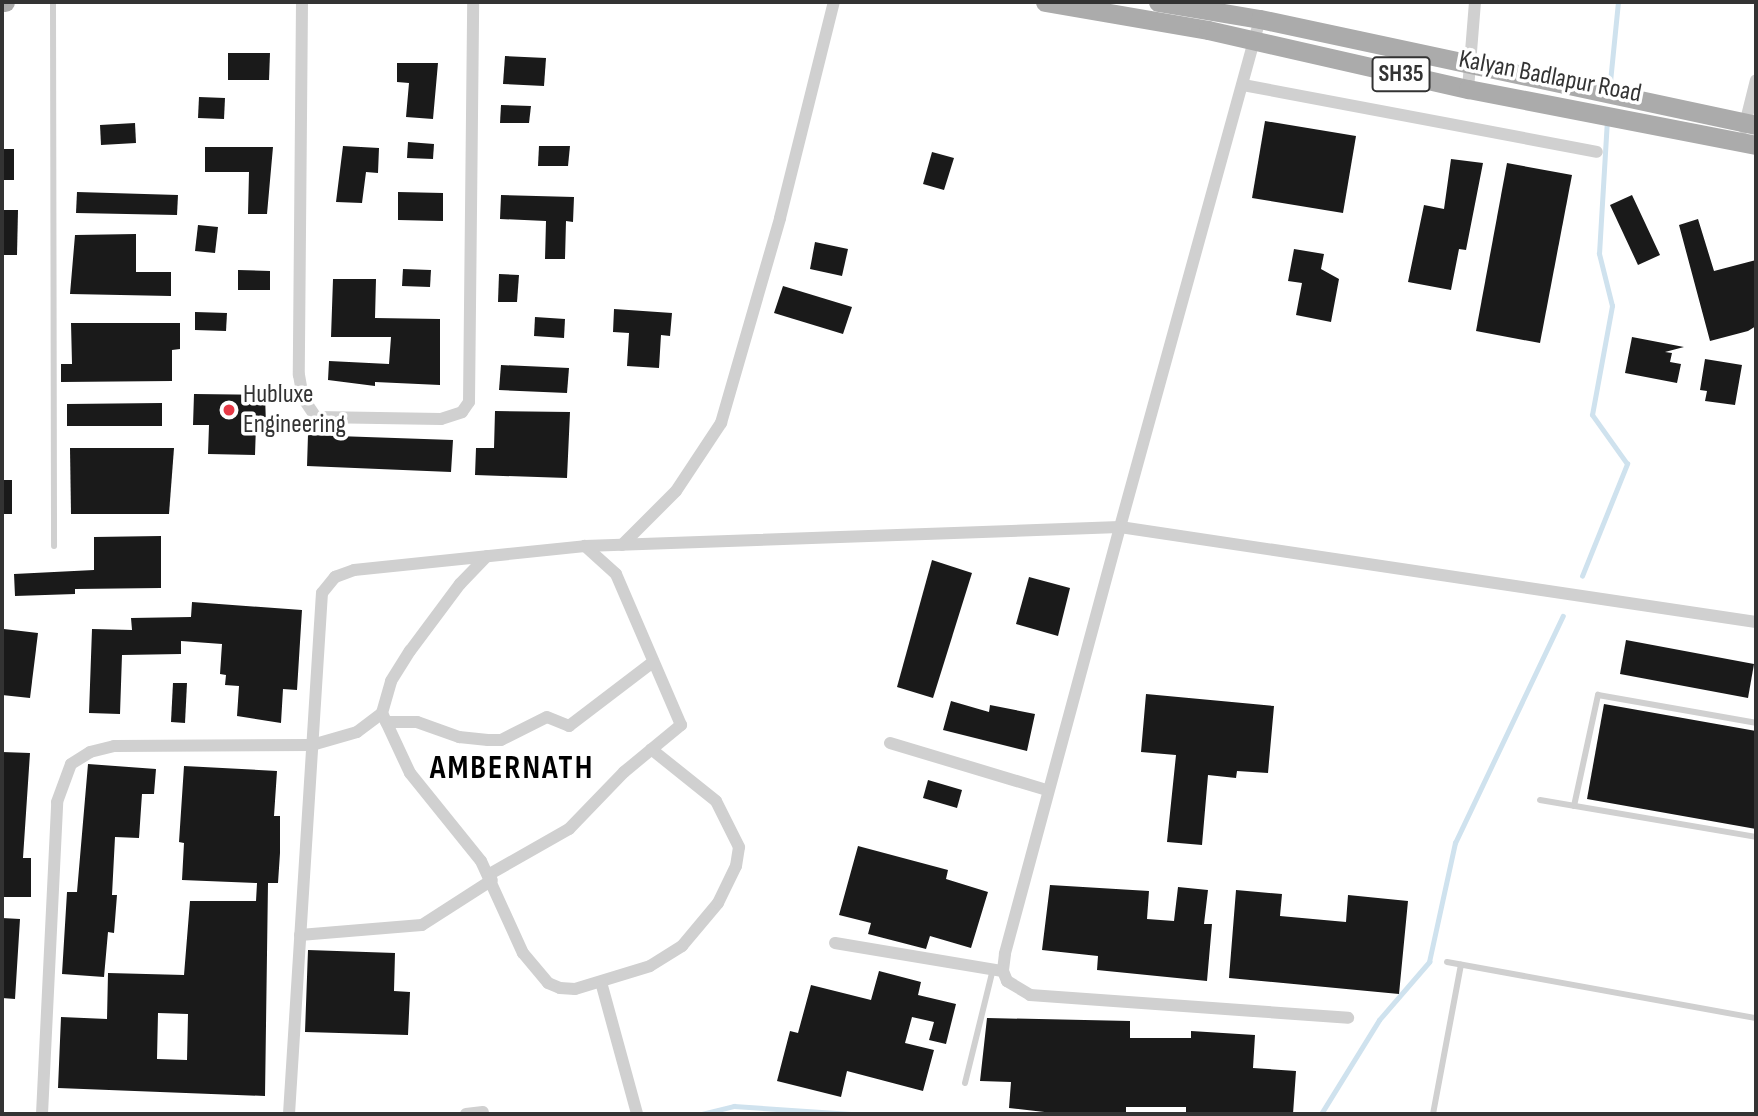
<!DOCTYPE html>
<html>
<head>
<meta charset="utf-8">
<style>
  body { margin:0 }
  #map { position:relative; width:1758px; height:1116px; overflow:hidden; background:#fff; font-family:"Sofia Sans Condensed",sans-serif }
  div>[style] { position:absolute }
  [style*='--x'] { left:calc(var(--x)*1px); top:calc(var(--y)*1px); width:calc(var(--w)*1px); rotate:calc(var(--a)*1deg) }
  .stream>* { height:4.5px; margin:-2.25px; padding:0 2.25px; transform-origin:2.25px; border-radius:2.25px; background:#cfe2ee }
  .building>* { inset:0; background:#1a1a1a }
  .lane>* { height:6px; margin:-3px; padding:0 3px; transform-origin:3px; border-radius:3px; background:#d0d0d0 }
  .street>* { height:12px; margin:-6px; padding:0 6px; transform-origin:6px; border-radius:6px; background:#d0d0d0 }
  .primary>* { height:19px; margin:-9.5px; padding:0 9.5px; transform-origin:9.5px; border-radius:9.5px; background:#ababab }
  .dots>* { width:19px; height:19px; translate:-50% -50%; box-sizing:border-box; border:4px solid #fff; border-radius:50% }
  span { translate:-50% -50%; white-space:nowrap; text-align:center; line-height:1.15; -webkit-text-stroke:7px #fff; paint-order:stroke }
  .shield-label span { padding:2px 5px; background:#fff; border:2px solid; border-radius:5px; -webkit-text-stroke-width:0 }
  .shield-label { font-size:24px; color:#333; font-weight:700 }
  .street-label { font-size:26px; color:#333 }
  .poi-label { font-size:26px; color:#333 }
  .left { translate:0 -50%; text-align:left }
  .district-label { font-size:33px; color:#000; font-weight:700; letter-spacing:2px }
  .frame { position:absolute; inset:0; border:4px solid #333; pointer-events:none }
</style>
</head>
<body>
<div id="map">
  <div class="stream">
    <i style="--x:1610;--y:82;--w:80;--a:-84.3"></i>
    <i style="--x:1582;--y:576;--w:121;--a:-68.1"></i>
    <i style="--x:1627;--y:464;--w:60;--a:-125.5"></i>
    <i style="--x:1592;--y:415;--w:111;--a:-79.6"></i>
    <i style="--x:1612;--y:306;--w:54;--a:-104"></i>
    <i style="--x:1599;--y:254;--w:133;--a:-86.6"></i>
    <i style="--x:702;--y:1114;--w:33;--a:-14"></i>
    <i style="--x:734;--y:1106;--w:117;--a:3.9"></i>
    <i style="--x:1321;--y:1114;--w:110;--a:-58.3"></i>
    <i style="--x:1379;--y:1020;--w:77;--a:-49.2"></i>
    <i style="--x:1429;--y:962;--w:122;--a:-77.7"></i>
    <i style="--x:1455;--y:843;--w:251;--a:-64.6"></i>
  </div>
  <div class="building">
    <i style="clip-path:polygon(228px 53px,270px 53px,269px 80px,228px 80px)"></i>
    <i style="clip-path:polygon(505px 56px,546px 58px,544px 86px,503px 84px)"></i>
    <i style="clip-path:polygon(397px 63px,438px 63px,433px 119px,406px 117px,409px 83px,397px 82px)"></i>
    <i style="clip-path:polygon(199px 97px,225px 98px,224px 119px,198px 118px)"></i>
    <i style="clip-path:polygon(501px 105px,531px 106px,529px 123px,500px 123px)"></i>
    <i style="clip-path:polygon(1265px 121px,1356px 136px,1343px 213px,1252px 198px)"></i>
    <i style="clip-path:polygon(135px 123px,136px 143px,101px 145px,100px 125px)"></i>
    <i style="clip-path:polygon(408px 142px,434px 144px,433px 159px,407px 158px)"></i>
    <i style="clip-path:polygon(343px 146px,379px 148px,378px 173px,366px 172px,362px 203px,336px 202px)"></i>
    <i style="clip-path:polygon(539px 146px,570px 146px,568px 166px,538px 166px)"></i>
    <i style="clip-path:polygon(205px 147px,273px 147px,267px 214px,248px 214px,249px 172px,205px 172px)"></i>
    <i style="clip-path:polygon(2px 149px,14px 149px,14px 180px,2px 180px)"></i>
    <i style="clip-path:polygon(932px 152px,954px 158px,944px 190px,923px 184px)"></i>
    <i style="clip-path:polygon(1451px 159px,1483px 163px,1466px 250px,1459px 249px,1451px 290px,1408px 282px,1424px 205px,1444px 209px)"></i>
    <i style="clip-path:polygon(1507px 163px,1572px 175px,1540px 343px,1476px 331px)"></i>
    <i style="clip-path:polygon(77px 192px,178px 195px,177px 215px,76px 213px)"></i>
    <i style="clip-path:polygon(398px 192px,443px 193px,443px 221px,398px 220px)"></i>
    <i style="clip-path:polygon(501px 195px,574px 197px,573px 222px,566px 221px,565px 259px,545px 259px,546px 221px,500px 219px)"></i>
    <i style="clip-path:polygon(1632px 195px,1660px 255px,1638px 265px,1610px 205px)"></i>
    <i style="clip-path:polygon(2px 210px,18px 210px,17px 255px,2px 255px)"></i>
    <i style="clip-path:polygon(1698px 219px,1714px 271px,1756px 260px,1756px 326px,1748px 331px,1710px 341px,1679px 225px)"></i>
    <i style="clip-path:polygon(198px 225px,218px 227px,215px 253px,195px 251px)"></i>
    <i style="clip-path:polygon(136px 234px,136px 272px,171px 272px,171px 296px,70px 294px,75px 235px)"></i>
    <i style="clip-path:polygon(815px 242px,848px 249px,842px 276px,810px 269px)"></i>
    <i style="clip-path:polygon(1294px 249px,1324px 254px,1321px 269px,1339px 279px,1331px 322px,1296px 315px,1302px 283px,1288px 281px)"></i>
    <i style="clip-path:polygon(403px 269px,431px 270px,430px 287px,402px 286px)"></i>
    <i style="clip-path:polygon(238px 270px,270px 271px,270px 290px,238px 290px)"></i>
    <i style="clip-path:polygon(499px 274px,519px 275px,517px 302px,498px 302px)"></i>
    <i style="clip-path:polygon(333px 279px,376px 279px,375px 318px,440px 319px,440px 385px,375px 382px,375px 386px,328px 380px,329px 361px,389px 364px,391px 337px,331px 337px)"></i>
    <i style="clip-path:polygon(783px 286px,852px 307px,843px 334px,774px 313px)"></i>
    <i style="clip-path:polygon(614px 309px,672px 313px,670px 336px,661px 335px,659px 368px,627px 366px,629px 333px,613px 332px)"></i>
    <i style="clip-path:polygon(195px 312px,227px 313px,226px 331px,195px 330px)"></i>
    <i style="clip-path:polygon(535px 317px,565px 319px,564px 338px,534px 336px)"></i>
    <i style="clip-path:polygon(71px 323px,180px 323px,180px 349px,172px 350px,172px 381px,61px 382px,61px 364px,72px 364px)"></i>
    <i style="clip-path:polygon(1632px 337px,1684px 347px,1665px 352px,1672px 353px,1670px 362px,1681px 364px,1677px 383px,1625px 373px)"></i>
    <i style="clip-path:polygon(1705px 359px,1742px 365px,1735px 405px,1705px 401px,1707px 391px,1700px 390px)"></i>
    <i style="clip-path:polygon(501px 365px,569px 368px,567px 393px,499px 390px)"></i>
    <i style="clip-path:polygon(194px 394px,265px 395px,266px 425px,256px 425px,255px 455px,208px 454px,209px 425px,193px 425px)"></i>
    <i style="clip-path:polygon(162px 403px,162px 426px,67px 426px,67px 404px)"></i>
    <i style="clip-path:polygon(495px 411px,570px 412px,567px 478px,475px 475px,476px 448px,494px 448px)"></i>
    <i style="clip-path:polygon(308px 435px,453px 440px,451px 472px,307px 466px)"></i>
    <i style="clip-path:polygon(70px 448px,174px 448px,169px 514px,71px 514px)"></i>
    <i style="clip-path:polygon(2px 480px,12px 480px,12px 514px,2px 514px)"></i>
    <i style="clip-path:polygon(161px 536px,161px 588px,75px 589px,75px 594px,15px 596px,14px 574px,94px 570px,94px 537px)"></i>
    <i style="clip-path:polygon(932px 560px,972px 573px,933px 698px,897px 687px)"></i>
    <i style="clip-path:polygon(1029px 577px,1070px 588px,1058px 636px,1016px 624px)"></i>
    <i style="clip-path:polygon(192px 602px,302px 610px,297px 690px,283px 689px,281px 723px,237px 716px,239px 686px,225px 685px,226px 675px,220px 674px,222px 644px,181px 641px,181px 654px,122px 655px,120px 714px,89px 713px,92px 629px,132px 630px,131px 618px,191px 617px)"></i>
    <i style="clip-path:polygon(4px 629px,38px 633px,30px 698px,2px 695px)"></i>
    <i style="clip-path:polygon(1626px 640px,1754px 664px,1748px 698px,1620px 674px)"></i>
    <i style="clip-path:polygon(173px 683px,187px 683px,185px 723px,171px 722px)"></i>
    <i style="clip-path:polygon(1146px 694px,1274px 706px,1268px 773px,1237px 771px,1236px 778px,1208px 775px,1202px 845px,1167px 842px,1176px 755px,1141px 752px)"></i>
    <i style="clip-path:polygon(951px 701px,989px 712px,990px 705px,1035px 714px,1027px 751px,943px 730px)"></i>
    <i style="clip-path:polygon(1604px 704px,1756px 731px,1756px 829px,1587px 799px)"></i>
    <i style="clip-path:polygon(2px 752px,30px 753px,23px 858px,31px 858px,31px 897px,2px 897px)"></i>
    <i style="clip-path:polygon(88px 764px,156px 769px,154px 794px,142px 794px,139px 838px,115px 837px,112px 895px,117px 895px,114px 933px,108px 932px,104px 977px,62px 974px,67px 892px,77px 892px)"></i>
    <i style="clip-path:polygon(evenodd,184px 766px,277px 771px,274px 816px,280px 816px,280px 853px,278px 883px,268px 883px,265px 1096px,58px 1088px,61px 1017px,107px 1019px,108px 973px,184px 975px,190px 901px,256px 901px,257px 883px,182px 880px,184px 843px,179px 842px,184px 766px,158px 1013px,188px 1014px,187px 1060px,157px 1059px,158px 1013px)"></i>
    <i style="clip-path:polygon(928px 780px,962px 790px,957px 808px,923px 798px)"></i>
    <i style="clip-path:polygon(858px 846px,948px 870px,946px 879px,988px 892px,971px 948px,930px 936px,926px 949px,868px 934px,871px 923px,839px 915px)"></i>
    <i style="clip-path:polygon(1050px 885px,1149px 891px,1147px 919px,1174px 921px,1178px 887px,1208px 890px,1204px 924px,1212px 924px,1207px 981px,1097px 970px,1098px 956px,1042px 950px)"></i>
    <i style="clip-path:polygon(1236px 890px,1282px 894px,1280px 916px,1346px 922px,1348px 895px,1408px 901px,1399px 994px,1229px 978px)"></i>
    <i style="clip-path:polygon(2px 918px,20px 919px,15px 999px,2px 998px)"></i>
    <i style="clip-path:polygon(308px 950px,395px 953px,394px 991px,410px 992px,408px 1035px,305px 1032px)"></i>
    <i style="clip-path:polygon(879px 971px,921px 982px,918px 995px,956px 1004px,946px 1044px,929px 1040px,934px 1022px,912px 1017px,905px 1043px,934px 1050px,923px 1091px,847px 1071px,841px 1097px,777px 1081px,790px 1031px,798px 1033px,811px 985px,871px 1000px)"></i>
    <i style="clip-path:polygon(987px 1018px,1130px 1021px,1130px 1038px,1191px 1038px,1191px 1031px,1255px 1035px,1253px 1068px,1296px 1071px,1293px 1114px,1186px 1114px,1186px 1107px,1126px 1107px,1126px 1114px,1062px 1114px,1009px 1108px,1011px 1082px,980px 1081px)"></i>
  </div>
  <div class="lane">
    <i style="--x:53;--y:2;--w:544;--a:89.89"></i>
    <i style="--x:1540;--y:800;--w:219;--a:9.7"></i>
    <i style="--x:1574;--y:806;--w:114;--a:-77.8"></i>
    <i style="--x:1598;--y:695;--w:160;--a:10"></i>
    <i style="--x:1447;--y:962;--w:314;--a:10.3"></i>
    <i style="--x:965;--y:1083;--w:117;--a:-76.2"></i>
    <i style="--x:1433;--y:1114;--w:152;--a:-79.4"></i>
  </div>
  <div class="street">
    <i style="--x:302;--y:2;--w:373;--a:90.5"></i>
    <i style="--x:299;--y:375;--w:23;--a:80"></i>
    <i style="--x:303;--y:398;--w:23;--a:56"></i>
    <i style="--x:316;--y:417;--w:125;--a:0.9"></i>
    <i style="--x:441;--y:419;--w:22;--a:-18"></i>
    <i style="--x:462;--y:412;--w:12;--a:-55"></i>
    <i style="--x:469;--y:402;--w:400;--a:-89.4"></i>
    <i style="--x:1260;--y:19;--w:527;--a:105.41"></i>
    <i style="--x:1120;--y:527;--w:643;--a:8.5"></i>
    <i style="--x:1243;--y:85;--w:360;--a:10.7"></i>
    <i style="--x:1468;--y:89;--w:87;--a:-85.4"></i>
    <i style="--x:1744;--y:128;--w:49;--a:-76"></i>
    <i style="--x:622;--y:545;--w:76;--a:-45"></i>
    <i style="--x:676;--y:491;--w:82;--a:-56.5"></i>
    <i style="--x:721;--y:423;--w:213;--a:-73.9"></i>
    <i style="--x:780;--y:218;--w:223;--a:-76"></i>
    <i style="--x:382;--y:713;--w:66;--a:65"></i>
    <i style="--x:410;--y:773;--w:113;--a:51.1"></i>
    <i style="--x:481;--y:861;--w:101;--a:65.5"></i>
    <i style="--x:523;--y:953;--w:39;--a:50"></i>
    <i style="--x:548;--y:983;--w:13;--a:23"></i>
    <i style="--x:560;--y:988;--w:15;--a:4"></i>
    <i style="--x:575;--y:989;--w:78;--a:-17"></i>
    <i style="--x:650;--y:966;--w:38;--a:-32"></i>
    <i style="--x:682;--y:946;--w:56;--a:-50.1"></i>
    <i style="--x:718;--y:903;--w:41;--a:-64.1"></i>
    <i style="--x:736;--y:866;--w:19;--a:-81"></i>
    <i style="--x:739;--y:847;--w:51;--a:-116.6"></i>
    <i style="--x:716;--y:801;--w:83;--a:-141.3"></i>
    <i style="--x:386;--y:722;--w:31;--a:0"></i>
    <i style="--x:417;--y:722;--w:45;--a:19.7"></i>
    <i style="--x:459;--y:737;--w:29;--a:6"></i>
    <i style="--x:488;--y:740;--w:13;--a:0"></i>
    <i style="--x:501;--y:740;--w:51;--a:-26.6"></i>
    <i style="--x:547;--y:717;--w:24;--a:22"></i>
    <i style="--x:569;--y:726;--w:106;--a:-37.3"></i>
    <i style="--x:890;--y:743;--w:164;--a:16.7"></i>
    <i style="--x:488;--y:875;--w:93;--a:-29.6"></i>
    <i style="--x:569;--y:829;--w:79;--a:-46"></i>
    <i style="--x:624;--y:772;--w:74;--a:-39.5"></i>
    <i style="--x:681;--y:725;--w:164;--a:-113.3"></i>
    <i style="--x:616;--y:574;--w:42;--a:-137.9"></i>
    <i style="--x:300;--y:935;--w:122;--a:-4.7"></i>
    <i style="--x:422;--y:925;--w:83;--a:-32.7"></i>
    <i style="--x:835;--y:943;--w:170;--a:9.5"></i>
    <i style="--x:601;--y:982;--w:137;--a:74.7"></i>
    <i style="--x:42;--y:1114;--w:312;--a:-87.2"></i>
    <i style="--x:57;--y:802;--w:40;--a:-69.8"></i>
    <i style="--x:71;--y:764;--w:22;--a:-32"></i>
    <i style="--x:90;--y:752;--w:25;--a:-14"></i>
    <i style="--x:114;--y:746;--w:198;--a:-0.3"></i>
    <i style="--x:312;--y:745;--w:47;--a:-16.1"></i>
    <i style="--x:357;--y:732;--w:31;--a:-37"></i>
    <i style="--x:382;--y:713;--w:33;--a:-74"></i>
    <i style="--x:391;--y:681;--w:36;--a:-58"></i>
    <i style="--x:410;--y:651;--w:84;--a:-53.3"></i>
    <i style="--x:460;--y:584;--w:39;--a:-46"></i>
    <i style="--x:289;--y:1114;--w:522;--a:-86.38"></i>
    <i style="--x:322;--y:593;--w:21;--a:-51"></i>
    <i style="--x:335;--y:577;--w:20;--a:-20"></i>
    <i style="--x:354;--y:570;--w:232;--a:-5.9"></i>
    <i style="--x:585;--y:546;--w:535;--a:-2.03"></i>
    <i style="--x:1120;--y:527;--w:442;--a:105.1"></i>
    <i style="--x:1005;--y:954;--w:17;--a:97"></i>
    <i style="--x:1003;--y:971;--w:11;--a:68"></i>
    <i style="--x:1007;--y:981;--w:27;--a:31"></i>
    <i style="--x:1030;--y:995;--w:319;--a:4.1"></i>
    <i style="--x:466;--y:1114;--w:17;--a:-7"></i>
  </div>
  <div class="primary">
    <i style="--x:2;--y:2;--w:3;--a:0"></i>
    <i style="--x:1045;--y:2;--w:165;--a:9.7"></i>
    <i style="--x:1208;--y:30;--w:267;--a:12.8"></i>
    <i style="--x:1468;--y:89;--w:293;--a:11"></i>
    <i style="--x:1158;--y:2;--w:103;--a:9.5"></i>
    <i style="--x:1260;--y:19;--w:507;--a:12.06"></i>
  </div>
  <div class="dots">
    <i style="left:229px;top:410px;background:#e63946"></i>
  </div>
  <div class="shield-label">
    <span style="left:1401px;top:74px">SH35</span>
  </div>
  <div class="street-label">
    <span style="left:1550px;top:77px;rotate:11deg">Kalyan Badlapur Road</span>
  </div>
  <div class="poi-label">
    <span class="left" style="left:243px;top:410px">Hubluxe<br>Engineering</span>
  </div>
  <div class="district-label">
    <span style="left:512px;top:769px">AMBERNATH</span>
  </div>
  <div class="frame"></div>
</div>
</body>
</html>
